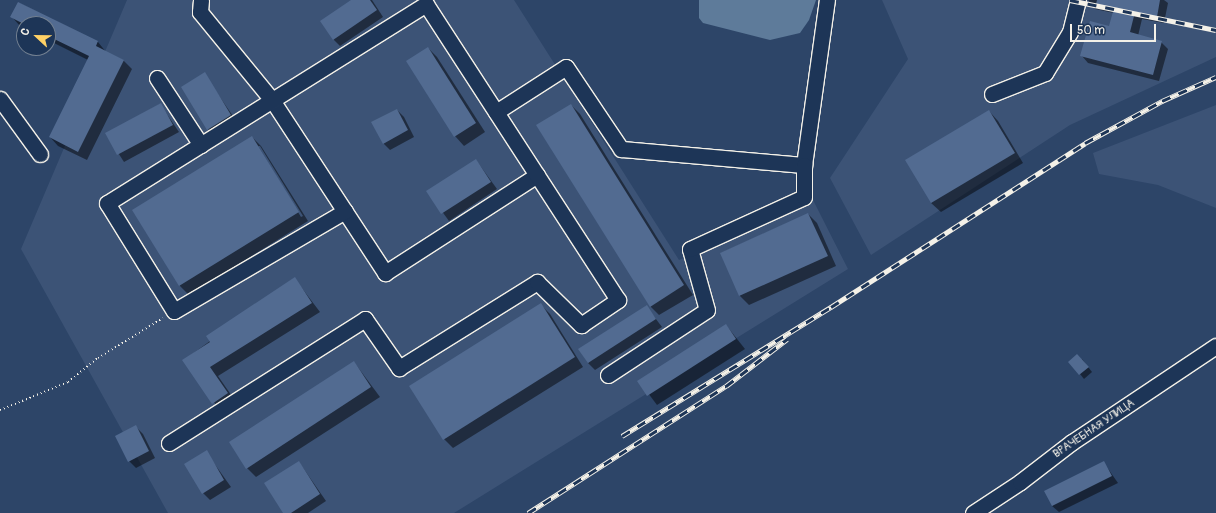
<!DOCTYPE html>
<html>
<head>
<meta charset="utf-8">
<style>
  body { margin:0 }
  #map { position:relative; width:1216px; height:513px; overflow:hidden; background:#2d4568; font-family:Pangolin,sans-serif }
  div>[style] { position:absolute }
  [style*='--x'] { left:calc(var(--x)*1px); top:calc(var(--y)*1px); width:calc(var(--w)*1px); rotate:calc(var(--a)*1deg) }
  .built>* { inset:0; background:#3c5376 }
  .water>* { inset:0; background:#5e7b9a }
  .shadow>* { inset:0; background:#0007 }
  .building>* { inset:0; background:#526b91 }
  .path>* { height:2px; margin-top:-1px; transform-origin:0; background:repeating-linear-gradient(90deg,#f4f1e8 0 1px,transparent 0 4px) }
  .roads { filter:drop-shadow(1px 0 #f4f1e8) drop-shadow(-1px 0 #f4f1e8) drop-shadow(0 1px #f4f1e8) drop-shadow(0 -1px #f4f1e8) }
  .minor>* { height:15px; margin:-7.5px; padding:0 7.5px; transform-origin:7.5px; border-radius:7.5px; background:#1d3557 }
  .rail>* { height:4.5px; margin-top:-2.25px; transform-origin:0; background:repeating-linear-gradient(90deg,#1d3557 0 9px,#f4f1e8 0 18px); box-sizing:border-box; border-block:1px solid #f4f1e8 }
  span { translate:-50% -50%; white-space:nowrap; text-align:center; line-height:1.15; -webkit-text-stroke:3px #1d3557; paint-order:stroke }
  .street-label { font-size:11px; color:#f4f1e8 }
  .north { position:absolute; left:16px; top:16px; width:40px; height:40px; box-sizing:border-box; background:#1d3557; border:1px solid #738091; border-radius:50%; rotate:292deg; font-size:11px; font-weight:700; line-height:16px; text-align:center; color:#f4f1e8 }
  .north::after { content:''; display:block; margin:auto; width:14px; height:18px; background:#ffd166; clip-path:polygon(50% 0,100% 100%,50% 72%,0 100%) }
  .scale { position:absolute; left:1070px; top:24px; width:86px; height:18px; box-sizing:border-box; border:2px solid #f4f1e8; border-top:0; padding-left:5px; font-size:12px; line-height:14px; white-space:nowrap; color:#f4f1e8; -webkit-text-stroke:3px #1d3557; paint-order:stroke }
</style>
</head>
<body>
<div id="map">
  <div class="built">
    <i style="clip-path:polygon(127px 0,514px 0,679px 260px,813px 200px,848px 269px,454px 513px,168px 513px,21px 249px)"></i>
    <i style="clip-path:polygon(882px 0,1216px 0,1216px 57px,1070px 125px,871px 255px,830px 178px,908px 59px)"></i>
    <i style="clip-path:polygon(1216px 105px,1216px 208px,1158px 185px,1099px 174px,1093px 153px)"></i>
  </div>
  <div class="water">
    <i style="clip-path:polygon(699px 0,816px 0,809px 20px,800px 33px,770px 40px,703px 23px,699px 18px)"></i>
  </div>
  <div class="shadow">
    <i style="clip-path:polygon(353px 0,372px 0,383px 17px,340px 46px,333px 39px)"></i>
    <i style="clip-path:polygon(1088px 0,1164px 0,1168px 3px,1164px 23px,1142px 19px,1138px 36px,1161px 42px,1168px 49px,1159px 81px,1088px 63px,1082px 56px,1110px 27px,1114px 13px,1095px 9px)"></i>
    <i style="clip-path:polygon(19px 3px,98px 42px,106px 52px,123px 60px,132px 69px,87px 160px,58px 146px,50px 137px,88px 60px,48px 40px,48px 24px,24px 24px,24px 28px,20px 26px,12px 17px)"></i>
    <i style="clip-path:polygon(428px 48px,437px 57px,485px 132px,464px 146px,455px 136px)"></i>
    <i style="clip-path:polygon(204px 74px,237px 122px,215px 136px,208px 129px)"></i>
    <i style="clip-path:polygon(160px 104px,179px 132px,124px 162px,106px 134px)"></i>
    <i style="clip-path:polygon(571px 105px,580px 114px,693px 295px,659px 315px,650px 306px)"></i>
    <i style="clip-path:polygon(397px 110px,404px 117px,414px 137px,390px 150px,383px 143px)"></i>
    <i style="clip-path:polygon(989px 111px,998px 121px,1023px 163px,941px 212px,931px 203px)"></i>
    <i style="clip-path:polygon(evenodd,252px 137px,261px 146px,308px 221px,189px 295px,180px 286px,134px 211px,252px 137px,258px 146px,260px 146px,303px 216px,301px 217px,258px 146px)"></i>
    <i style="clip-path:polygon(476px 160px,497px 189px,449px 221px,428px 192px)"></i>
    <i style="clip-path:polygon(808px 214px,817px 223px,836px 266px,749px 305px,740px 296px,721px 253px)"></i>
    <i style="clip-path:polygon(295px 279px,320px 312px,218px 376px,236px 402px,221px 412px,184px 360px)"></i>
    <i style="clip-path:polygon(541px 305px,550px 314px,583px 367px,453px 448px,444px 439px)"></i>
    <i style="clip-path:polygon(646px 306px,662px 327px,595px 370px,588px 363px)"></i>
    <i style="clip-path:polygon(726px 325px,745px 349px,657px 405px,639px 381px)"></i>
    <i style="clip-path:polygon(1082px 359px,1092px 372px,1084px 379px,1080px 374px)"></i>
    <i style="clip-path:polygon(354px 362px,380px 397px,256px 477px,247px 468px)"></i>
    <i style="clip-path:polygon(136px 427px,143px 434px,155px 458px,136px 468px,129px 461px)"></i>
    <i style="clip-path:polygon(206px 452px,231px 487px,210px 500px,203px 493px)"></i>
    <i style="clip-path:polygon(299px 462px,326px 501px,308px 513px,285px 513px)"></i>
    <i style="clip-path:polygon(1104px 463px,1118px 483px,1059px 512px,1052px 506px)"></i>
  </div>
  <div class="building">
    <i style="clip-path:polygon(351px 0,370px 0,377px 10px,333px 40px,320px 21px)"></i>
    <i style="clip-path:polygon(1097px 0,1160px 0,1157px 17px,1135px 12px,1130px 32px,1162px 41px,1153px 75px,1080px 56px,1090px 21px,1109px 26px,1114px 8px,1096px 4px)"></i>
    <i style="clip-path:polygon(18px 2px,98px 41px,96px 46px,124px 60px,78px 152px,49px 137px,89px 56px,48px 36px,48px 24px,24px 24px,10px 17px)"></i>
    <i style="clip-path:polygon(428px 47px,476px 123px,454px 137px,406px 61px)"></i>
    <i style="clip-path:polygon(205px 72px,231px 115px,207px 130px,181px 87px)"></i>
    <i style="clip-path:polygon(161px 103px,173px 125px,117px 155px,105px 133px)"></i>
    <i style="clip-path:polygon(571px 104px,684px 285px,650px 307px,536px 125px)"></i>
    <i style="clip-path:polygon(397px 109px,408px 130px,383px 144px,371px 122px)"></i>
    <i style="clip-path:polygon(989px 110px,1015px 153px,931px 203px,905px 160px)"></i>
    <i style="clip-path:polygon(252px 136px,299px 212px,179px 286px,132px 210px)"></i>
    <i style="clip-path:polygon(476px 159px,491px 182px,441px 214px,426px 191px)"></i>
    <i style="clip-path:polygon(808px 213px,828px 256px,739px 296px,720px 253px)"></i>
    <i style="clip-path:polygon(295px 277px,312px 303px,210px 367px,228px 393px,212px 404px,182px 360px,210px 342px,206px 336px)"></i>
    <i style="clip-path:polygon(541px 303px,575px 357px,443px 440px,409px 386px)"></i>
    <i style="clip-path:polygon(647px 305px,656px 319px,588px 363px,578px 349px)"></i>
    <i style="clip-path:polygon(726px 324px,736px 339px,647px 396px,637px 381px)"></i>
    <i style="clip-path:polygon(1077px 354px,1089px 367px,1079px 375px,1068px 362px)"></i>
    <i style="clip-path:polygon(354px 361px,371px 387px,246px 469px,229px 442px)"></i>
    <i style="clip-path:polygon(136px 425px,149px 451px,128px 462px,115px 436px)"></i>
    <i style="clip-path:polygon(207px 450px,224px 480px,202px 494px,184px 464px)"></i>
    <i style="clip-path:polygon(299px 461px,320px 494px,291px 513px,283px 513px,264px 483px)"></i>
    <i style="clip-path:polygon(1104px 461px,1112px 476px,1052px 506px,1044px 491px)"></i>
  </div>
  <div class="path">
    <i style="--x:0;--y:410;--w:74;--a:-22.4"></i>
    <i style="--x:68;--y:382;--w:38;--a:-39"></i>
    <i style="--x:98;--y:358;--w:76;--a:-31.6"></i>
  </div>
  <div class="roads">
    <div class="minor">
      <i style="--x:201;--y:0;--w:12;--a:95"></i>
      <i style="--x:200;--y:12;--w:114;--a:50.7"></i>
      <i style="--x:272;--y:100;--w:207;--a:56.8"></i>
      <i style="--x:385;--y:273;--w:181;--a:-32.8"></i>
      <i style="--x:157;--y:78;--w:80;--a:56.7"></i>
      <i style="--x:992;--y:94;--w:57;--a:-21.6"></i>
      <i style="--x:1045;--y:73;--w:48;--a:-58.6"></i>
      <i style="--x:1070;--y:32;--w:33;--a:-76"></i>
      <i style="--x:0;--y:99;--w:68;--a:54"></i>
      <i style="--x:496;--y:112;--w:83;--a:-32.7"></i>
      <i style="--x:566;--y:67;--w:99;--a:56.1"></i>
      <i style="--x:621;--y:149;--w:184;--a:5"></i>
      <i style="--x:804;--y:165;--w:167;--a:-82.1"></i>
      <i style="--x:608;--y:375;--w:118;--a:-33.3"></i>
      <i style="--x:707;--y:310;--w:63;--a:-105.6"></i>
      <i style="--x:690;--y:249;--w:125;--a:-24.5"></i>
      <i style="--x:804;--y:197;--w:32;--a:-90"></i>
      <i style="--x:169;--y:443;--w:232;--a:-32.3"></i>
      <i style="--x:365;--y:319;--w:60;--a:55.2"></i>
      <i style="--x:399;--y:368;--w:163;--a:-31.9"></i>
      <i style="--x:537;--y:282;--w:62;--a:44.3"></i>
      <i style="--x:581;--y:325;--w:45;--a:-34"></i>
      <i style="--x:618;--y:300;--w:353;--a:-123"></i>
      <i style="--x:426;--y:4;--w:376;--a:148"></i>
      <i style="--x:107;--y:203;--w:127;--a:58.2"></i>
      <i style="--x:174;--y:311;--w:198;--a:-30.3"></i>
      <i style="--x:973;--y:513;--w:56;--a:-33.4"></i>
      <i style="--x:1020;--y:482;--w:66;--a:-37.6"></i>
      <i style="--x:1072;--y:442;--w:173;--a:-33.7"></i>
    </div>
  </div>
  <div class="rail">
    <i style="--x:1070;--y:0;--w:149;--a:11.6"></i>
    <i style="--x:622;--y:436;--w:246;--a:-31.7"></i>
    <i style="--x:831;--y:307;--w:302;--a:-32.8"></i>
    <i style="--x:1085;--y:143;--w:88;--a:-28.6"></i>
    <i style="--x:1162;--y:101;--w:59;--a:-24"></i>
    <i style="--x:528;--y:513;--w:235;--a:-32.7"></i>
    <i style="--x:726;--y:386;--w:77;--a:-37.6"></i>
  </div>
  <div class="street-label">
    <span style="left:1094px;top:429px;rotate:-34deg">ВРАЧЕБНАЯ УЛИЦА</span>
  </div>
  <div class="north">С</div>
  <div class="scale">50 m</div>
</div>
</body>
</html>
